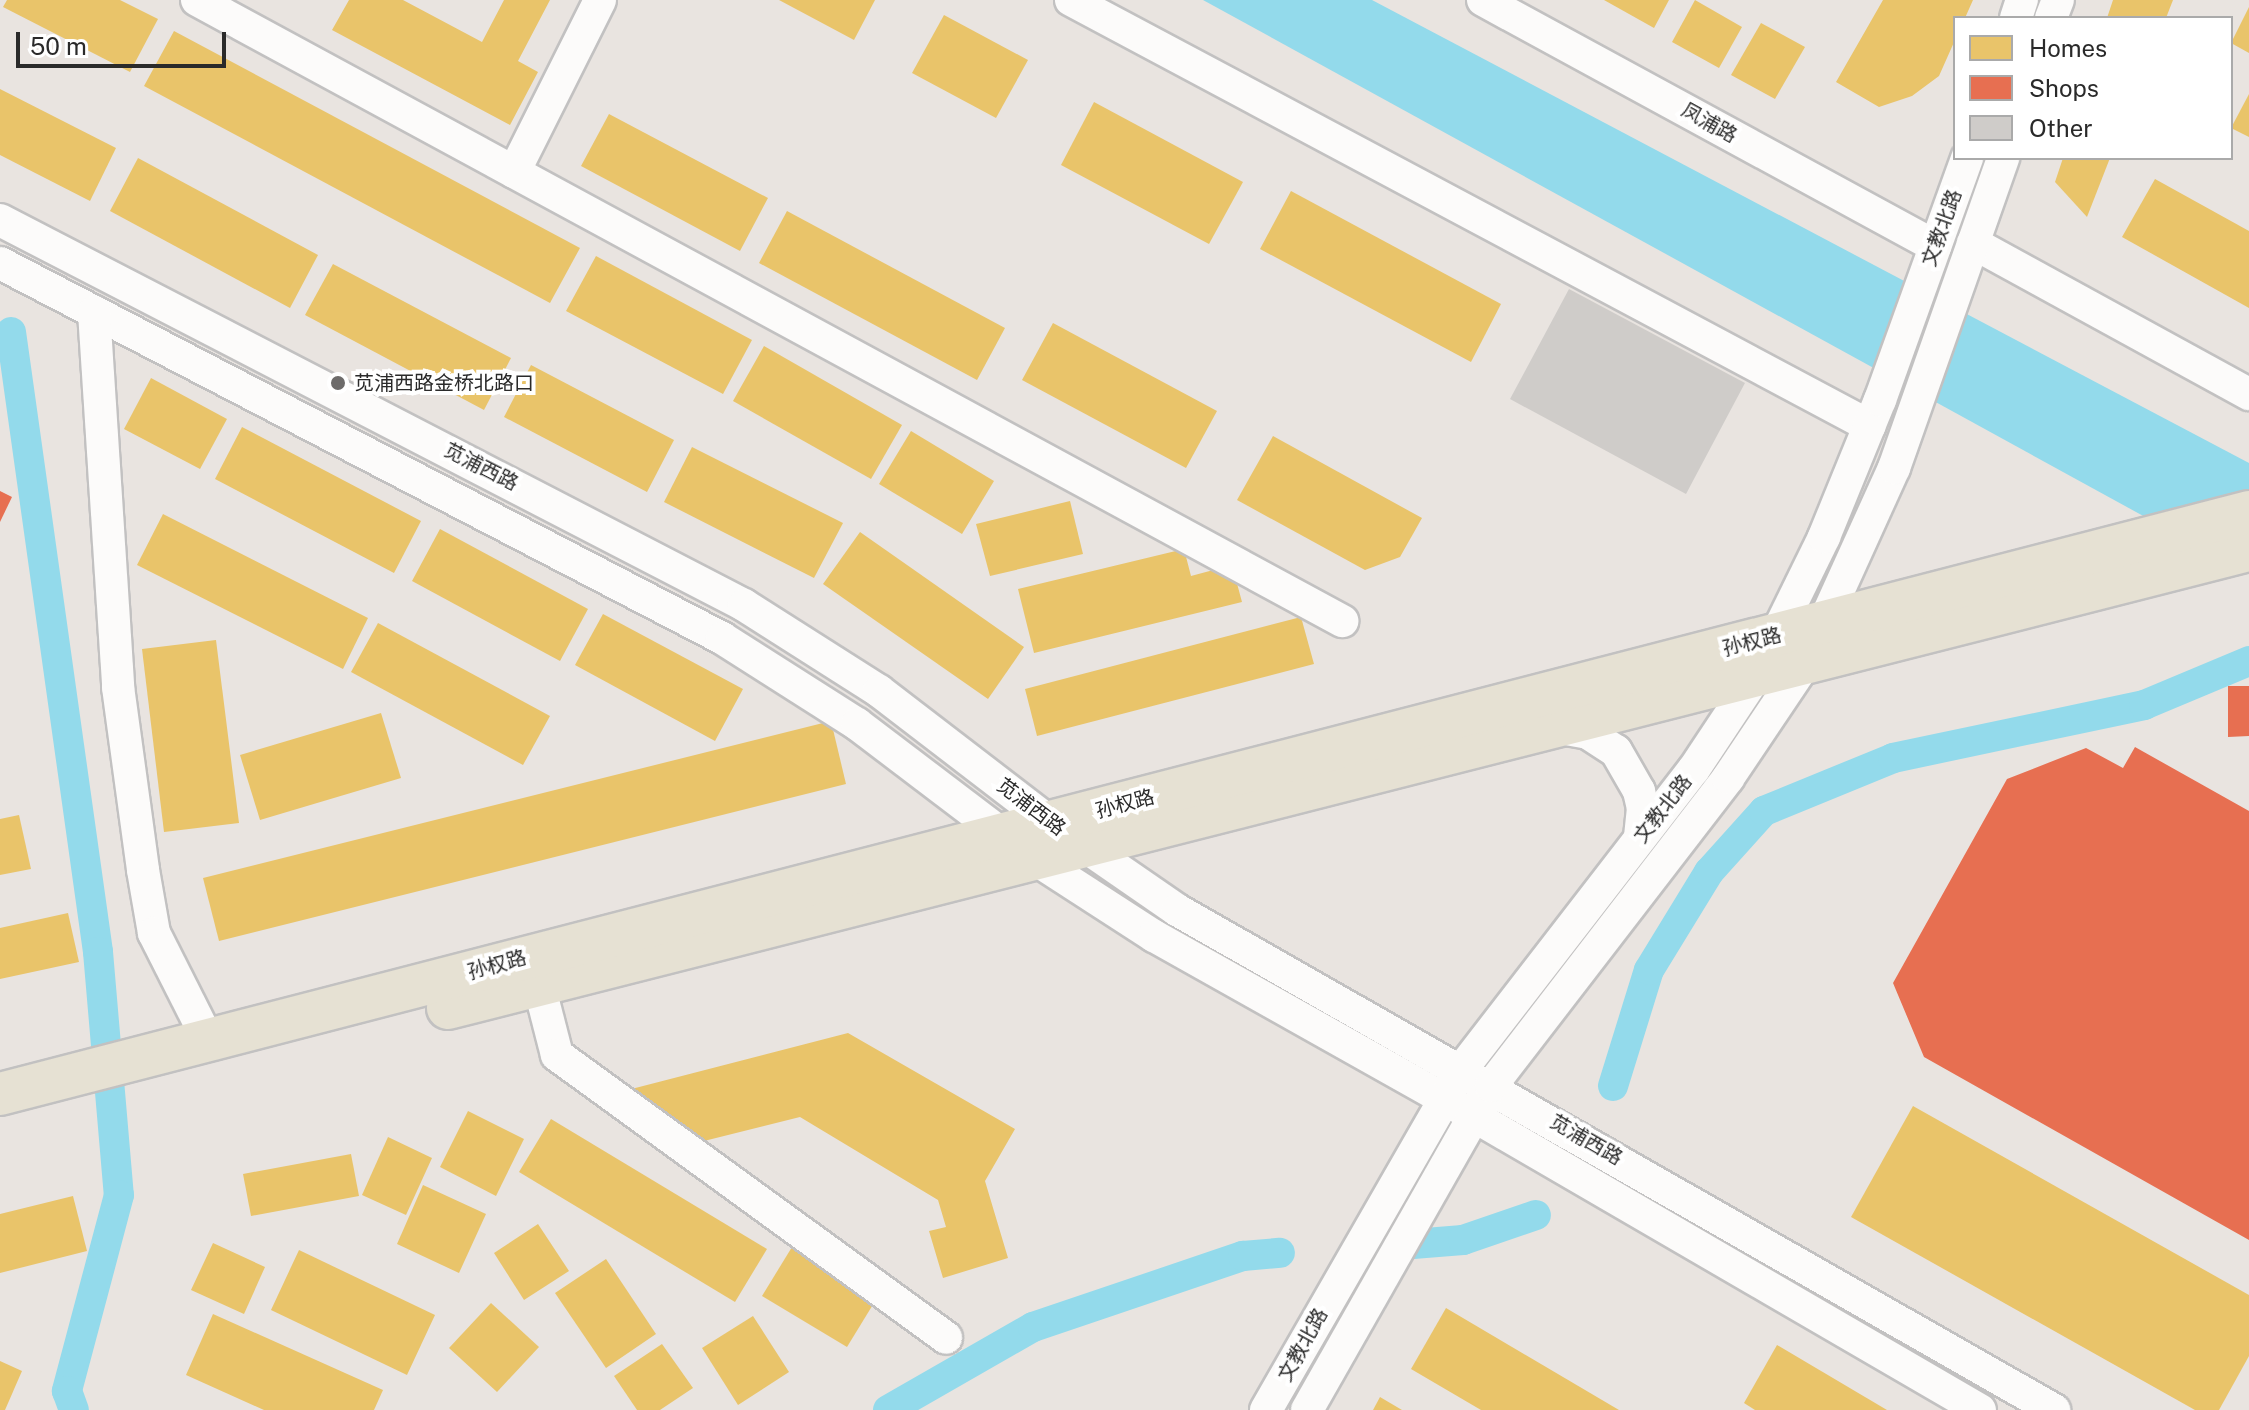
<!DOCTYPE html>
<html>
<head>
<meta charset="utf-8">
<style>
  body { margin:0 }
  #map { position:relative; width:2249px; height:1410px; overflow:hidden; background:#e9e4e0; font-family:"Public Sans","Noto Sans SC",sans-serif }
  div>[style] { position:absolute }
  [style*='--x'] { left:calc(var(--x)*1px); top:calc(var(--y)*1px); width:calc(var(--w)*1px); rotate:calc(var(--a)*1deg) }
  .water>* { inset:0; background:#93daeb }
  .homes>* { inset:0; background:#e9c46a }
  .shops>* { inset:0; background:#e76f51 }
  .canal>* { height:30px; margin:-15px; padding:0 15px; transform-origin:15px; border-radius:15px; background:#93daeb }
  .building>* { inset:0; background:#cfccc9 }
  .roads { filter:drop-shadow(2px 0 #c2c1c1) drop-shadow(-2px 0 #c2c1c1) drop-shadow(0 2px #c2c1c1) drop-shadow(0 -2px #c2c1c1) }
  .minor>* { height:32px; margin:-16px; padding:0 16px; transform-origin:16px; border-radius:16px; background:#fcfbfa }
  .major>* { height:42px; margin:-21px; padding:0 21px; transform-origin:21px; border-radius:21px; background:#e6e1d3 }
  .dots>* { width:22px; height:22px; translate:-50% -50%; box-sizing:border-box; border:4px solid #fff; border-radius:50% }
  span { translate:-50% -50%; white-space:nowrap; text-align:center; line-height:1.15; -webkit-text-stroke:8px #fff; paint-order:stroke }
  .street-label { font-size:20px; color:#2a2a2a }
  .poi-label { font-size:20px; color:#2a2a2a }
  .left { translate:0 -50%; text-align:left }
  .legend { position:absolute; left:1953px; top:16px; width:280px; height:144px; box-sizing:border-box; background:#fff; border:2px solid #aaa; margin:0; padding:10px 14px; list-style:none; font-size:24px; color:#2a2a2a }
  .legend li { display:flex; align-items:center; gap:16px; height:40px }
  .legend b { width:40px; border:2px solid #aaa }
  .scale { position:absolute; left:16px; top:32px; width:210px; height:36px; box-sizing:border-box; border:4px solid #2a2a2a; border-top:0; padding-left:10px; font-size:24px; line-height:28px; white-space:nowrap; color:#2a2a2a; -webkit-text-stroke:6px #fff; paint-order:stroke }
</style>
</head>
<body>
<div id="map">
  <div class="water">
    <i style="clip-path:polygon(1203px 0,1372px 0,2249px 463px,2249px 574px)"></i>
  </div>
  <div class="homes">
    <i style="clip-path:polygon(7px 0,120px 0,158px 19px,130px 72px,3px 7px)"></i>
    <i style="clip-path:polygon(349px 0,403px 0,482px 42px,504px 0,550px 0,518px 61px,538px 72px,510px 125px,332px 30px)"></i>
    <i style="clip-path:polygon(779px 0,875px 0,854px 40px)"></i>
    <i style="clip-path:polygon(1604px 0,1669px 0,1654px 28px)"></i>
    <i style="clip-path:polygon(1695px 0,1742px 27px,1719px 68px,1672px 42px)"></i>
    <i style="clip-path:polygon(1883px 0,1973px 0,1965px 18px,1955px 18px,1955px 40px,1939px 76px,1912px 96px,1879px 107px,1836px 82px)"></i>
    <i style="clip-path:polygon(2113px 0,2173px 0,2166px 18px,2107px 18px)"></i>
    <i style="clip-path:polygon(2249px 7px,2249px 53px,2231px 43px)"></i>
    <i style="clip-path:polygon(944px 15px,1028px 60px,996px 118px,912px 73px)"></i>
    <i style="clip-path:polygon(1761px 23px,1805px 47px,1775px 99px,1731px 75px)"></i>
    <i style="clip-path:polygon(174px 31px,580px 248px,550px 303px,144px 86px)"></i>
    <i style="clip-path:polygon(0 89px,116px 148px,90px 201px,0 155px)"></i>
    <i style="clip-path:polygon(2249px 94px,2249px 137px,2231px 128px)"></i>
    <i style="clip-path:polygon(1094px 102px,1243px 182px,1209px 244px,1061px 165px)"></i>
    <i style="clip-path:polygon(609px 114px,768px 198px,740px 251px,581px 166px)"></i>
    <i style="clip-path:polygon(138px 158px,318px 255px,290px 308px,110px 211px)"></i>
    <i style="clip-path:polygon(2063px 158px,2110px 158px,2087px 217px,2055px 182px)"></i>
    <i style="clip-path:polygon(2155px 179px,2249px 231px,2249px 308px,2122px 237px)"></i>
    <i style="clip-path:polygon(1291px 191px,1501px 304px,1471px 362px,1260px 249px)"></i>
    <i style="clip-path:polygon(787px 211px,1005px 328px,977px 380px,759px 263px)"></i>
    <i style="clip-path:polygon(596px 256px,752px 340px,723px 394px,566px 311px)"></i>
    <i style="clip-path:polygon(333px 264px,511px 358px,484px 410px,305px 315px)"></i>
    <i style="clip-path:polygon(1053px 323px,1217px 411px,1186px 468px,1022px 380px)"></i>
    <i style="clip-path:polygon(764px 346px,902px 425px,871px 479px,733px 401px)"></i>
    <i style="clip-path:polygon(531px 365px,674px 440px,647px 492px,504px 417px)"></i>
    <i style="clip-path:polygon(151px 378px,227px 419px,200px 469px,124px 429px)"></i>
    <i style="clip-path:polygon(242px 427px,421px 521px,394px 573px,215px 479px)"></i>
    <i style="clip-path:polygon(911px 431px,994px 481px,962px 534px,879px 484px)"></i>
    <i style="clip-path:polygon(1273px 436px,1422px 518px,1400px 557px,1365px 570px,1237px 500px)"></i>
    <i style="clip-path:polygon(692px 447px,843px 523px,814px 578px,664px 502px)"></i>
    <i style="clip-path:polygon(1070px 501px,1083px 554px,990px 576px,976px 524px)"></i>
    <i style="clip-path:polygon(163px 514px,368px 618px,343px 669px,137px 565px)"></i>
    <i style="clip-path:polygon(440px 529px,588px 609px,560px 661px,412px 581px)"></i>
    <i style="clip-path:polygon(860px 532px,1024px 647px,988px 699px,823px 584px)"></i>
    <i style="clip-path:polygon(1184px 549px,1191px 576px,1232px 565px,1242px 602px,1034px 653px,1018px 589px)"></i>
    <i style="clip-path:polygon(603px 614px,743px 689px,715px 741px,575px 665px)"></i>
    <i style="clip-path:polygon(1301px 617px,1314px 664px,1037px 736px,1025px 689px)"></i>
    <i style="clip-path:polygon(378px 623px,550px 716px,523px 765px,351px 672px)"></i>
    <i style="clip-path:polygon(216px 640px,239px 823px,164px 832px,142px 649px)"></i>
    <i style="clip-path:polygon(381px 713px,401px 778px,260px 820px,240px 755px)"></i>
    <i style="clip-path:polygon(831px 721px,846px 784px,219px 941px,203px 878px)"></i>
    <i style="clip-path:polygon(19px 815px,31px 869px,0 875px,0 819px)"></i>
    <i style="clip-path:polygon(68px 913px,79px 962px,0 979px,0 928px)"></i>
    <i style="clip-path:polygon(848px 1033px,1015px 1129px,985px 1181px,1008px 1258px,943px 1278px,929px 1231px,946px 1227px,938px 1200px,800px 1117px,680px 1147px,616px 1093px)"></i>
    <i style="clip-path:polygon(1913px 1106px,2249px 1295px,2249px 1356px,2219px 1410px,2195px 1410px,1851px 1217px)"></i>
    <i style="clip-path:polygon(468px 1111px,524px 1139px,496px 1196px,440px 1167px)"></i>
    <i style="clip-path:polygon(551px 1119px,767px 1249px,735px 1302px,519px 1172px)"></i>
    <i style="clip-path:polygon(388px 1137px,432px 1158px,406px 1215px,362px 1195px)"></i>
    <i style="clip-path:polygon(351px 1154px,359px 1196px,251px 1216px,243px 1174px)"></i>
    <i style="clip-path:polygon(423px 1185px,486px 1214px,459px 1273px,397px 1244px)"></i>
    <i style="clip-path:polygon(73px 1196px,87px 1251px,0 1273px,0 1214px)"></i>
    <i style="clip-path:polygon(538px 1224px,569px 1271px,524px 1300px,494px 1253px)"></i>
    <i style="clip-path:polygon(213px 1243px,265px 1267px,244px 1314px,191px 1290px)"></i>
    <i style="clip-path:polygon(792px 1247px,877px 1298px,847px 1347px,762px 1296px)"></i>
    <i style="clip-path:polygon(299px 1250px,435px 1315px,407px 1375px,271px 1310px)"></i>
    <i style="clip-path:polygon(606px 1259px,656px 1334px,606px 1368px,555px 1293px)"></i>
    <i style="clip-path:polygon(491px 1303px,539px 1347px,497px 1392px,449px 1348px)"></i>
    <i style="clip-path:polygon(1446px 1308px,1619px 1410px,1481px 1410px,1411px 1369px)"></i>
    <i style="clip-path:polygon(213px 1314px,383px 1390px,374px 1410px,264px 1410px,186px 1375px)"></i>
    <i style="clip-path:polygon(753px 1316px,789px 1372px,738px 1405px,702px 1348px)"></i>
    <i style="clip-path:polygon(662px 1344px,693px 1388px,660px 1410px,637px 1410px,614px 1376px)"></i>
    <i style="clip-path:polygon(1777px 1345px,1887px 1410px,1755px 1410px,1744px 1403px)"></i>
    <i style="clip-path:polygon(0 1361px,22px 1371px,5px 1410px,0 1410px)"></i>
    <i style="clip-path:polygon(1380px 1397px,1402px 1410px,1373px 1410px)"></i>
  </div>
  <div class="shops">
    <i style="clip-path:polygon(0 491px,12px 497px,0 522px)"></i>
    <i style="clip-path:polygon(2228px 686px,2249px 686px,2249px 736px,2228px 737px)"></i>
    <i style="clip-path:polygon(2135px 747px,2249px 811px,2249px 1240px,1924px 1057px,1893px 983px,2007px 779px,2086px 748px,2123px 768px)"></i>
  </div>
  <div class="canal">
    <i style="--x:11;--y:332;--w:626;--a:82.01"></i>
    <i style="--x:98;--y:952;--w:244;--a:85.1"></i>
    <i style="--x:119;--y:1195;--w:203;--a:104.9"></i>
    <i style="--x:67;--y:1391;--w:20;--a:70"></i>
    <i style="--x:1613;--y:1086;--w:121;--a:-72.8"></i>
    <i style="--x:1649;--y:970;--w:115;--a:-58.5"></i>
    <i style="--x:1709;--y:872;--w:82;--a:-48"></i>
    <i style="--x:1764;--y:811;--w:139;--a:-22.3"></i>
    <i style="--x:1893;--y:758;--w:257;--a:-11.9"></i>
    <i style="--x:2144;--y:705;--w:114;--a:-22.7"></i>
    <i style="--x:1413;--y:1244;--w:50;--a:-4.6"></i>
    <i style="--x:1463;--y:1240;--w:77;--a:-18.9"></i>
    <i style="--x:888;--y:1410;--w:167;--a:-29.8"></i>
    <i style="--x:1033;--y:1327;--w:222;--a:-18.7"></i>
    <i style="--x:1243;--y:1256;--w:37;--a:-5"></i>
  </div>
  <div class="building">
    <i style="clip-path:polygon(1569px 289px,1745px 383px,1686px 494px,1510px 399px)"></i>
  </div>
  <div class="roads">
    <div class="minor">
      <i style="--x:197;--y:0;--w:1303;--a:28.47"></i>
      <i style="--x:1071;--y:0;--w:905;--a:28.07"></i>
      <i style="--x:1483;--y:0;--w:515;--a:28.56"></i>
      <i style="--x:2016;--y:18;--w:19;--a:-72"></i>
      <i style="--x:2051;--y:18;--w:19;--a:-69"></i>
      <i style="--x:514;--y:172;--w:192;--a:-63.4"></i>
      <i style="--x:0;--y:220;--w:838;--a:27.36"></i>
      <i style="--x:744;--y:605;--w:160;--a:32.5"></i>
      <i style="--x:879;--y:691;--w:217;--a:37.5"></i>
      <i style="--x:1051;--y:823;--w:153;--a:34.6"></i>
      <i style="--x:1177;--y:910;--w:1010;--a:29.69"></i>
      <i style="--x:1973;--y:243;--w:315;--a:28.7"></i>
      <i style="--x:0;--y:263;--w:814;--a:27.45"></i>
      <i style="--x:722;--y:638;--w:160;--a:32.5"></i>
      <i style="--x:857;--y:724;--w:223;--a:37.2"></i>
      <i style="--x:1035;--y:859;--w:142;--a:32.9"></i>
      <i style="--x:1154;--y:936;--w:331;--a:29.3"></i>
      <i style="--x:1443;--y:1098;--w:621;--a:30.16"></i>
      <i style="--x:94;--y:312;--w:376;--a:86.3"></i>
      <i style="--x:118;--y:687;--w:185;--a:82.2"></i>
      <i style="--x:143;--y:870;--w:64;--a:80.1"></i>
      <i style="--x:154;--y:933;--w:120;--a:63.2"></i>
      <i style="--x:1555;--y:727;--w:34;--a:10"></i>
      <i style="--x:1588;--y:733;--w:33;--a:33"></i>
      <i style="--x:1616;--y:751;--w:46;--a:60.1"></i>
      <i style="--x:1639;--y:791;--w:17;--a:77"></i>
      <i style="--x:1643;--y:808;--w:29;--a:96"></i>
      <i style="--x:539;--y:985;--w:72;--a:75.6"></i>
      <i style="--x:557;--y:1055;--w:481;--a:36"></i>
      <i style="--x:1266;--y:1410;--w:393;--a:-60.1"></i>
      <i style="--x:1462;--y:1069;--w:379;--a:-52.3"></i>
      <i style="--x:1694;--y:769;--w:114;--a:-56.4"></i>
      <i style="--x:1757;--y:674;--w:153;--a:-63.9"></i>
      <i style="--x:1824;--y:537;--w:148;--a:-67.8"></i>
      <i style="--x:1880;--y:400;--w:257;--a:-70.2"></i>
      <i style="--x:1307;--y:1410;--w:373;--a:-60.4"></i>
      <i style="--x:1491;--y:1086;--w:389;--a:-52.4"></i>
      <i style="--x:1728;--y:778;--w:140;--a:-56.1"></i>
      <i style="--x:1806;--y:662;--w:213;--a:-65.6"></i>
      <i style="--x:1894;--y:468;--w:329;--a:-70.6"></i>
    </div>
    <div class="major">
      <i style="--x:448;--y:1008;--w:1858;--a:-14.27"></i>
      <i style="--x:0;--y:1094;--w:2323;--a:-14.51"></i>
    </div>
  </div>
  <div class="dots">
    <i style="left:338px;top:383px;background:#6d6b6a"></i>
  </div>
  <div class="street-label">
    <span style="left:1709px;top:123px;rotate:29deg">凤浦路</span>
    <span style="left:1942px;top:228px;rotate:-70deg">文教北路</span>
    <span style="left:481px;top:467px;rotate:27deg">苋浦西路</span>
    <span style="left:1752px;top:642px;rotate:-14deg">孙权路</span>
    <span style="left:1125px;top:804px;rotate:-15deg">孙权路</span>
    <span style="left:1031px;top:807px;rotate:37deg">苋浦西路</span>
    <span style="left:1663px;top:809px;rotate:-52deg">文教北路</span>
    <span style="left:497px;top:965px;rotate:-15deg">孙权路</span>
    <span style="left:1586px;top:1140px;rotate:30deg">苋浦西路</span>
    <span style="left:1303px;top:1345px;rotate:-61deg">文教北路</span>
  </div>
  <div class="poi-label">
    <span class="left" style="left:354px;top:383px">苋浦西路金桥北路口</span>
  </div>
  <ul class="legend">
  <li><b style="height:22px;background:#e9c46a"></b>Homes</li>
  <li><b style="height:22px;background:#e76f51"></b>Shops</li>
  <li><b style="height:22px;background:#cfccc9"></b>Other</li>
  </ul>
  <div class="scale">50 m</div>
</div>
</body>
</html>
